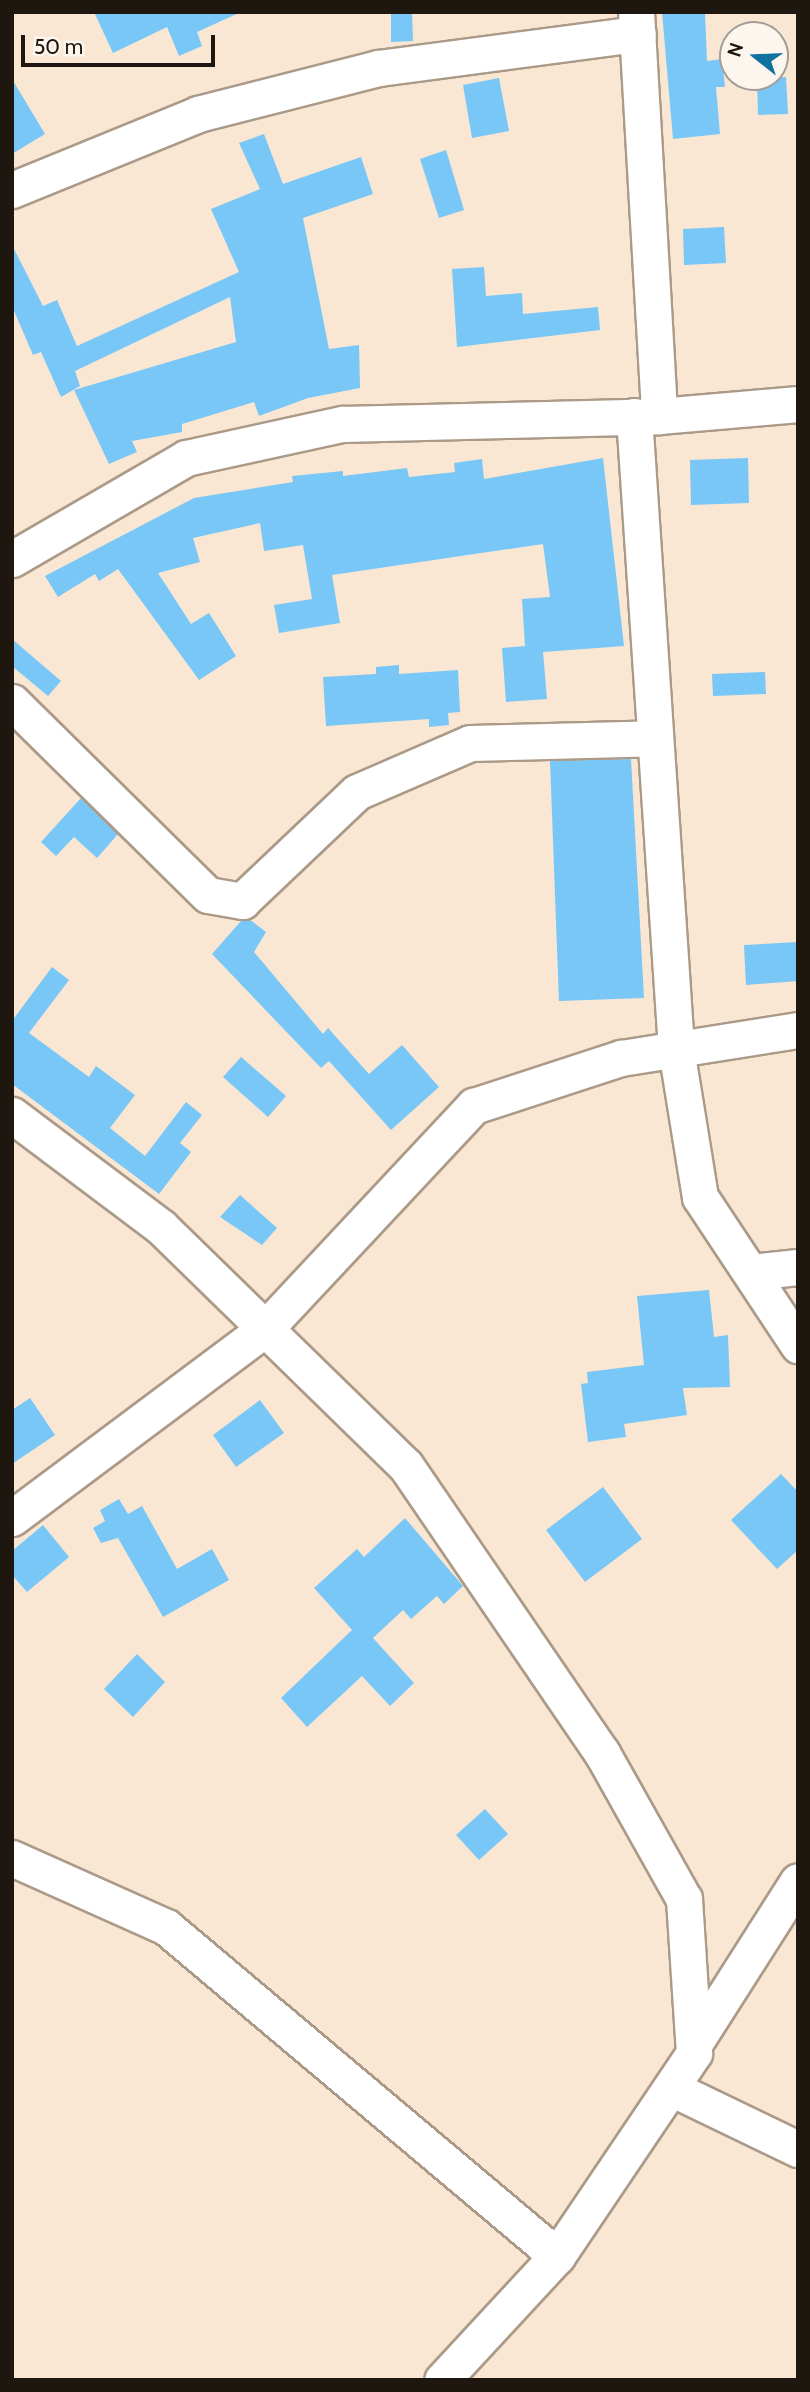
<!DOCTYPE html>
<html>
<head>
<meta charset="utf-8">
<style>
  body { margin:0 }
  #map { position:relative; width:810px; height:2392px; overflow:hidden; background:#f9e7d4; font-family:Cabin,sans-serif }
  div>[style] { position:absolute }
  [style*='--x'] { left:calc(var(--x)*1px); top:calc(var(--y)*1px); width:calc(var(--w)*1px); rotate:calc(var(--a)*1deg) }
  .building>* { inset:0; background:#78c7f6 }
  .roads { filter:drop-shadow(2px 0 #ab9a88) drop-shadow(-2px 0 #ab9a88) drop-shadow(0 2px #ab9a88) drop-shadow(0 -2px #ab9a88) }
  .minor>* { height:35px; margin:-17.5px; padding:0 17.5px; transform-origin:17.5px; border-radius:17.5px; background:#fff }
  span { translate:-50% -50%; white-space:nowrap; text-align:center; line-height:1.15; -webkit-text-stroke:6px #fdf6ef; paint-order:stroke }
  .frame { position:absolute; inset:0; border:14px solid #1d1710; pointer-events:none }
  .north { position:absolute; left:719px; top:21px; width:70px; height:70px; box-sizing:border-box; background:#fdf6ef; border:2px solid #a39d96; border-radius:50%; rotate:288deg; font-size:19px; font-weight:700; line-height:28px; text-align:center; color:#1d1710 }
  .north::after { content:''; display:block; margin:auto; width:24px; height:32px; background:#11729f; clip-path:polygon(50% 0,100% 100%,50% 72%,0 100%) }
  .scale { position:absolute; left:21px; top:35px; width:194px; height:32px; box-sizing:border-box; border:4px solid #1d1710; border-top:0; padding-left:9px; font-size:21px; line-height:24px; white-space:nowrap; color:#1d1710; -webkit-text-stroke:5px #fdf6ef; paint-order:stroke }
</style>
</head>
<body>
<div id="map">
  <div class="building">
    <i style="clip-path:polygon(94px 12px,241px 12px,197px 32px,202px 46px,179px 56px,167px 27px,113px 53px)"></i>
    <i style="clip-path:polygon(391px 12px,412px 12px,413px 41px,391px 42px)"></i>
    <i style="clip-path:polygon(662px 12px,705px 12px,707px 61px,722px 59px,725px 87px,716px 87px,720px 134px,673px 139px)"></i>
    <i style="clip-path:polygon(757px 77px,786px 77px,788px 114px,758px 115px)"></i>
    <i style="clip-path:polygon(499px 78px,509px 131px,472px 138px,463px 85px)"></i>
    <i style="clip-path:polygon(12px 79px,45px 134px,12px 154px)"></i>
    <i style="clip-path:polygon(264px 134px,283px 184px,361px 157px,373px 194px,303px 218px,329px 349px,359px 345px,360px 388px,308px 398px,259px 416px,254px 402px,182px 424px,182px 432px,132px 441px,137px 452px,109px 464px,74px 390px,236px 342px,230px 297px,75px 371px,80px 386px,61px 397px,41px 352px,33px 355px,12px 306px,12px 245px,43px 306px,57px 300px,77px 346px,239px 272px,211px 209px,260px 189px,239px 143px)"></i>
    <i style="clip-path:polygon(446px 150px,464px 210px,439px 218px,420px 159px)"></i>
    <i style="clip-path:polygon(724px 227px,726px 263px,684px 265px,683px 229px)"></i>
    <i style="clip-path:polygon(484px 267px,486px 296px,522px 293px,523px 314px,598px 307px,600px 330px,457px 347px,452px 269px)"></i>
    <i style="clip-path:polygon(603px 458px,624px 646px,543px 652px,547px 699px,506px 702px,502px 648px,525px 646px,522px 599px,550px 597px,543px 544px,332px 575px,340px 623px,279px 633px,274px 605px,312px 599px,303px 545px,264px 551px,260px 523px,193px 538px,200px 562px,158px 573px,191px 624px,209px 613px,236px 656px,199px 680px,118px 569px,99px 581px,95px 574px,58px 597px,45px 576px,194px 498px,293px 482px,292px 476px,343px 471px,343px 476px,407px 468px,409px 477px,455px 472px,454px 463px,482px 459px,484px 479px)"></i>
    <i style="clip-path:polygon(748px 458px,749px 503px,691px 505px,690px 460px)"></i>
    <i style="clip-path:polygon(12px 639px,61px 681px,48px 696px,12px 666px)"></i>
    <i style="clip-path:polygon(399px 665px,399px 674px,458px 670px,460px 712px,448px 713px,449px 725px,429px 727px,429px 719px,326px 726px,323px 677px,376px 674px,376px 667px)"></i>
    <i style="clip-path:polygon(765px 672px,766px 694px,713px 696px,712px 674px)"></i>
    <i style="clip-path:polygon(631px 759px,644px 998px,559px 1001px,550px 761px)"></i>
    <i style="clip-path:polygon(81px 798px,118px 834px,97px 858px,74px 837px,56px 856px,41px 842px)"></i>
    <i style="clip-path:polygon(249px 919px,266px 932px,254px 952px,323px 1034px,328px 1028px,369px 1074px,402px 1045px,439px 1087px,391px 1130px,329px 1061px,321px 1068px,212px 954px,241px 921px)"></i>
    <i style="clip-path:polygon(798px 942px,798px 981px,746px 985px,744px 945px)"></i>
    <i style="clip-path:polygon(52px 967px,69px 980px,29px 1033px,89px 1077px,96px 1066px,135px 1095px,110px 1128px,145px 1156px,186px 1102px,202px 1115px,180px 1143px,191px 1152px,159px 1194px,12px 1084px,12px 1021px)"></i>
    <i style="clip-path:polygon(241px 1057px,286px 1096px,268px 1117px,223px 1077px)"></i>
    <i style="clip-path:polygon(240px 1195px,277px 1228px,262px 1245px,220px 1217px)"></i>
    <i style="clip-path:polygon(709px 1290px,714px 1337px,728px 1335px,730px 1387px,683px 1388px,687px 1415px,624px 1424px,626px 1437px,588px 1442px,581px 1384px,588px 1383px,587px 1372px,644px 1365px,637px 1296px)"></i>
    <i style="clip-path:polygon(30px 1398px,55px 1435px,12px 1464px,12px 1410px)"></i>
    <i style="clip-path:polygon(260px 1400px,284px 1433px,236px 1467px,213px 1435px)"></i>
    <i style="clip-path:polygon(781px 1474px,798px 1492px,798px 1550px,777px 1569px,731px 1520px)"></i>
    <i style="clip-path:polygon(603px 1487px,642px 1539px,585px 1582px,546px 1530px)"></i>
    <i style="clip-path:polygon(119px 1499px,128px 1514px,142px 1506px,177px 1569px,212px 1549px,229px 1580px,163px 1617px,118px 1538px,101px 1543px,93px 1528px,105px 1521px,100px 1510px)"></i>
    <i style="clip-path:polygon(405px 1518px,463px 1586px,444px 1604px,437px 1596px,411px 1619px,403px 1610px,373px 1638px,414px 1683px,390px 1706px,362px 1676px,307px 1727px,281px 1698px,352px 1630px,314px 1588px,357px 1549px,364px 1557px)"></i>
    <i style="clip-path:polygon(43px 1525px,69px 1557px,27px 1592px,12px 1575px,12px 1551px)"></i>
    <i style="clip-path:polygon(137px 1654px,165px 1682px,133px 1717px,104px 1689px)"></i>
    <i style="clip-path:polygon(485px 1809px,508px 1834px,479px 1860px,456px 1835px)"></i>
  </div>
  <div class="roads">
    <div class="minor">
      <i style="--x:636;--y:12;--w:405;--a:86.7"></i>
      <i style="--x:12;--y:190;--w:201;--a:-22.2"></i>
      <i style="--x:198;--y:114;--w:186;--a:-14.3"></i>
      <i style="--x:378;--y:68;--w:262;--a:-7.5"></i>
      <i style="--x:634;--y:416;--w:634;--a:86.2"></i>
      <i style="--x:676;--y:1049;--w:150;--a:80.8"></i>
      <i style="--x:700;--y:1197;--w:178;--a:56.5"></i>
      <i style="--x:12;--y:559;--w:201;--a:-30.1"></i>
      <i style="--x:186;--y:458;--w:160;--a:-12.3"></i>
      <i style="--x:342;--y:424;--w:317;--a:-1.4"></i>
      <i style="--x:659;--y:416;--w:140;--a:-4.9"></i>
      <i style="--x:12;--y:702;--w:275;--a:44.6"></i>
      <i style="--x:208;--y:895;--w:35;--a:10"></i>
      <i style="--x:242;--y:901;--w:158;--a:-43.5"></i>
      <i style="--x:357;--y:792;--w:123;--a:-23.4"></i>
      <i style="--x:470;--y:743;--w:185;--a:-1.5"></i>
      <i style="--x:12;--y:1115;--w:186;--a:36.9"></i>
      <i style="--x:161;--y:1227;--w:342;--a:44.3"></i>
      <i style="--x:406;--y:1466;--w:348;--a:55.7"></i>
      <i style="--x:602;--y:1753;--w:167;--a:60.7"></i>
      <i style="--x:684;--y:1899;--w:154;--a:86.3"></i>
      <i style="--x:694;--y:2053;--w:245;--a:124"></i>
      <i style="--x:557;--y:2256;--w:169;--a:132.8"></i>
      <i style="--x:751;--y:1272;--w:47;--a:-6.1"></i>
      <i style="--x:12;--y:1518;--w:316;--a:-36.8"></i>
      <i style="--x:265;--y:1329;--w:306;--a:-46.9"></i>
      <i style="--x:474;--y:1106;--w:155;--a:-18.1"></i>
      <i style="--x:621;--y:1058;--w:179;--a:-9"></i>
      <i style="--x:12;--y:1858;--w:169;--a:24.1"></i>
      <i style="--x:166;--y:1927;--w:511;--a:40.08"></i>
      <i style="--x:694;--y:2044;--w:193;--a:-57.5"></i>
      <i style="--x:671;--y:2088;--w:141;--a:25.7"></i>
    </div>
  </div>
  <div class="frame"></div>
  <div class="north">N</div>
  <div class="scale">50 m</div>
</div>
</body>
</html>
